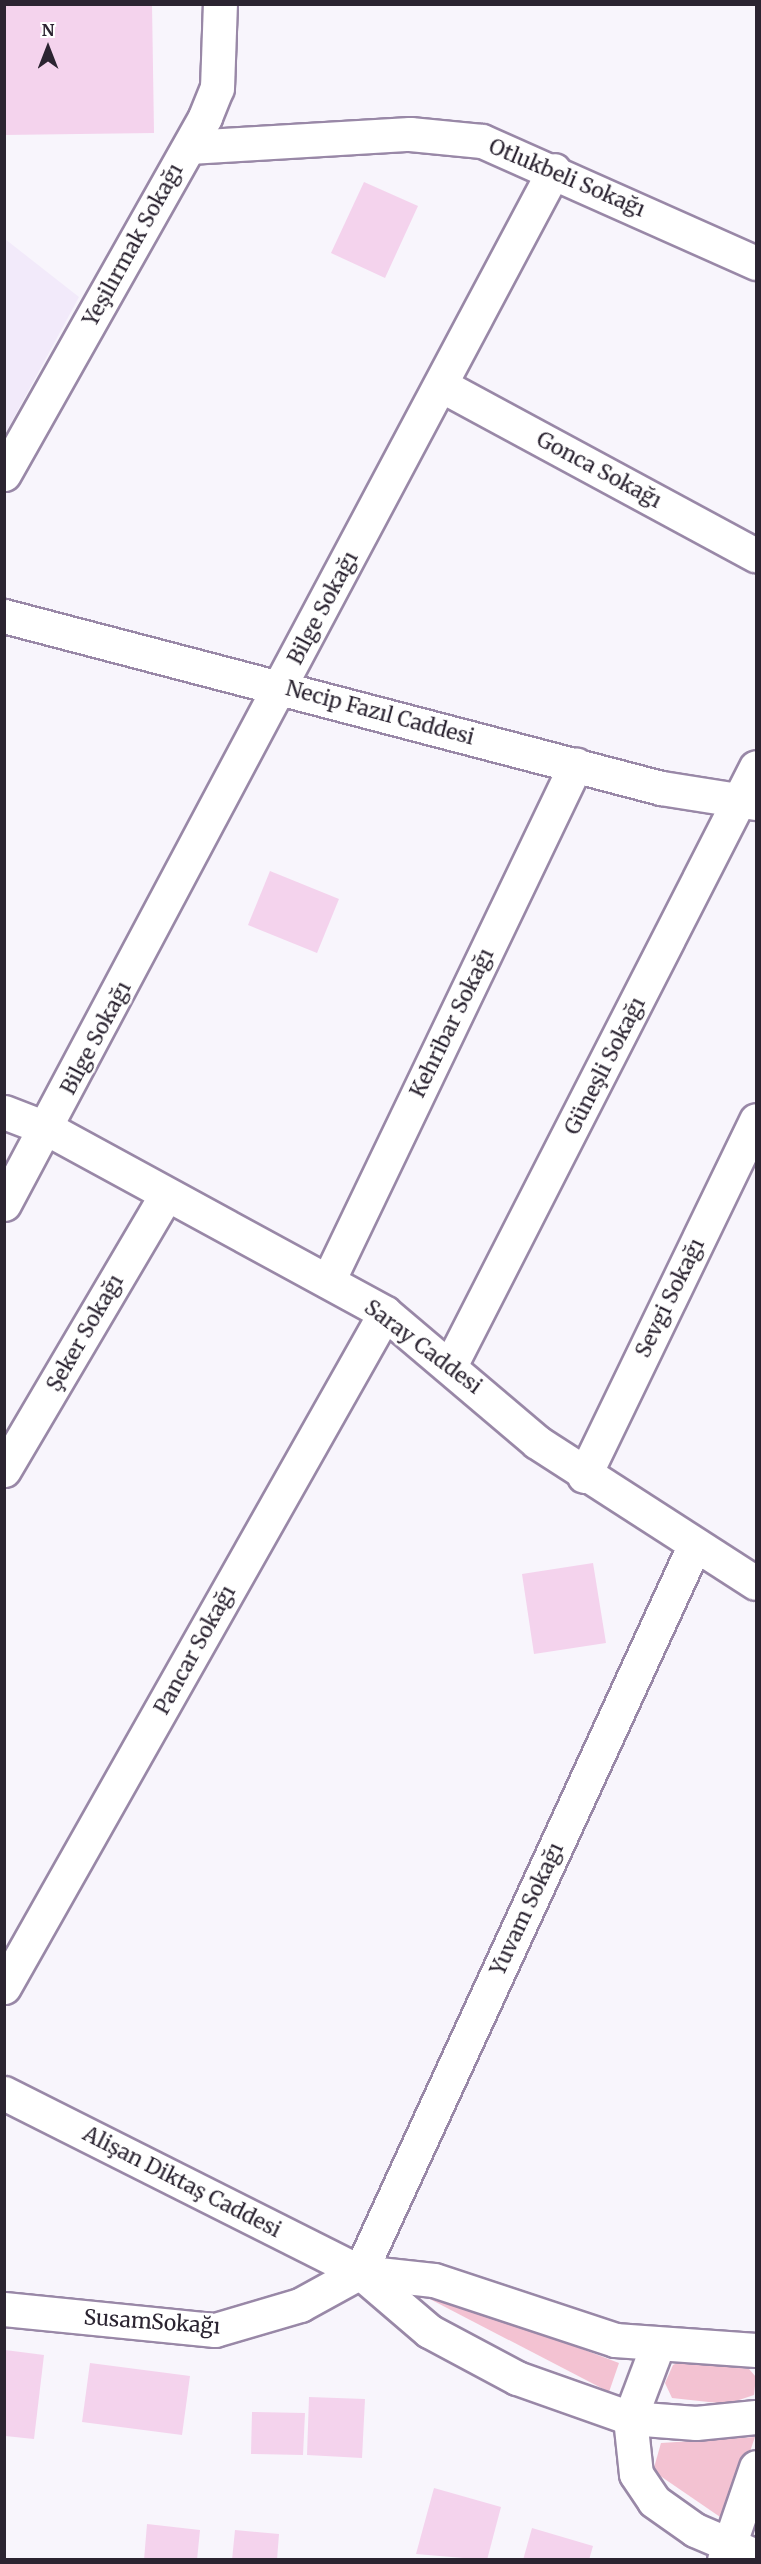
<!DOCTYPE html>
<html>
<head>
<meta charset="utf-8">
<style>
  body { margin:0 }
  #map { position:relative; width:761px; height:2564px; overflow:hidden; background:#f8f5fc; font-family:Merriweather,serif }
  div>[style] { position:absolute }
  [style*='--x'] { left:calc(var(--x)*1px); top:calc(var(--y)*1px); width:calc(var(--w)*1px); rotate:calc(var(--a)*1deg) }
  .built>* { inset:0; background:#f2eafa }
  .green>* { inset:0; background:#f3c2d2 }
  .building>* { inset:0; background:#f4d3ed }
  .roads { filter:drop-shadow(2px 0 #9988a7) drop-shadow(-2px 0 #9988a7) drop-shadow(0 2px #9988a7) drop-shadow(0 -2px #9988a7) }
  .minor>* { height:33px; margin:-16.5px; padding:0 16.5px; transform-origin:16.5px; border-radius:16.5px; background:#fff }
  .tertiary>* { height:33px; margin:-16.5px; padding:0 16.5px; transform-origin:16.5px; border-radius:16.5px; background:#fff }
  span { translate:-50% -50%; white-space:nowrap; text-align:center; line-height:1.15; -webkit-text-stroke:5px #fff; paint-order:stroke }
  .street-label { font-size:21px; color:#2b2431 }
  .frame { position:absolute; inset:0; border:6px solid #2b2431; pointer-events:none }
  .north { position:absolute; left:18px; top:18px; width:60px; height:60px; -webkit-text-stroke:4px #fff; paint-order:stroke; rotate:0deg; font-size:16px; font-weight:700; line-height:24px; text-align:center; color:#2b2431 }
  .north::after { content:''; display:block; margin:auto; width:21px; height:27px; background:#2b2431; clip-path:polygon(50% 0,100% 100%,50% 72%,0 100%) }
</style>
</head>
<body>
<div id="map">
  <div class="built">
    <i style="clip-path:polygon(5px 239px,79px 297px,5px 434px)"></i>
  </div>
  <div class="green">
    <i style="clip-path:polygon(426px 2290px,619px 2363px,609px 2392px,424px 2296px)"></i>
    <i style="clip-path:polygon(681px 2361px,749px 2369px,756px 2377px,754px 2395px,727px 2404px,672px 2398px,665px 2383px,673px 2365px)"></i>
    <i style="clip-path:polygon(755px 2437px,726px 2521px,653px 2471px,661px 2443px)"></i>
  </div>
  <div class="building">
    <i style="clip-path:polygon(4px 5px,152px 5px,154px 133px,4px 135px)"></i>
    <i style="clip-path:polygon(364px 182px,418px 206px,385px 278px,331px 253px)"></i>
    <i style="clip-path:polygon(270px 871px,339px 899px,317px 953px,248px 925px)"></i>
    <i style="clip-path:polygon(593px 1563px,606px 1643px,534px 1654px,522px 1574px)"></i>
    <i style="clip-path:polygon(5px 2350px,44px 2355px,34px 2439px,5px 2436px)"></i>
    <i style="clip-path:polygon(90px 2363px,190px 2376px,182px 2435px,82px 2422px)"></i>
    <i style="clip-path:polygon(309px 2397px,365px 2399px,362px 2458px,307px 2455px)"></i>
    <i style="clip-path:polygon(252px 2412px,305px 2413px,303px 2455px,251px 2454px)"></i>
    <i style="clip-path:polygon(434px 2488px,501px 2507px,487px 2560px,416px 2554px)"></i>
    <i style="clip-path:polygon(147px 2524px,200px 2530px,197px 2560px,144px 2560px)"></i>
    <i style="clip-path:polygon(532px 2528px,593px 2546px,589px 2560px,523px 2560px)"></i>
    <i style="clip-path:polygon(235px 2530px,279px 2534px,277px 2560px,232px 2560px)"></i>
  </div>
  <div class="roads">
    <div class="minor">
      <i style="--x:189;--y:147;--w:221;--a:-3.4"></i>
      <i style="--x:410;--y:134;--w:72;--a:5.6"></i>
      <i style="--x:482;--y:141;--w:300;--a:24"></i>
      <i style="--x:441;--y:385;--w:358;--a:28.4"></i>
      <i style="--x:4;--y:474;--w:410;--a:-60.6"></i>
      <i style="--x:205;--y:117;--w:31;--a:-68"></i>
      <i style="--x:217;--y:88;--w:84;--a:-88"></i>
      <i style="--x:4;--y:1204;--w:1171;--a:-61.99"></i>
      <i style="--x:328;--y:1281;--w:573;--a:-64.37"></i>
      <i style="--x:451;--y:1364;--w:670;--a:-62.94"></i>
      <i style="--x:4;--y:1470;--w:319;--a:-59.5"></i>
      <i style="--x:584;--y:1476;--w:395;--a:-64.2"></i>
      <i style="--x:4;--y:1987;--w:774;--a:-60.52"></i>
      <i style="--x:4;--y:2309;--w:212;--a:5.7"></i>
      <i style="--x:215;--y:2330;--w:89;--a:-16.4"></i>
      <i style="--x:300;--y:2305;--w:68;--a:-28.8"></i>
      <i style="--x:360;--y:2272;--w:799;--a:-65.29"></i>
      <i style="--x:630;--y:2418;--w:56;--a:83.9"></i>
      <i style="--x:636;--y:2474;--w:32;--a:56"></i>
      <i style="--x:654;--y:2501;--w:50;--a:35.3"></i>
      <i style="--x:695;--y:2530;--w:66;--a:23.1"></i>
      <i style="--x:724;--y:2560;--w:98;--a:-71"></i>
    </div>
    <div class="tertiary">
      <i style="--x:4;--y:616;--w:679;--a:14.67"></i>
      <i style="--x:661;--y:788;--w:96;--a:9"></i>
      <i style="--x:4;--y:1112;--w:47;--a:21.1"></i>
      <i style="--x:48;--y:1129;--w:384;--a:28.6"></i>
      <i style="--x:385;--y:1313;--w:199;--a:40.3"></i>
      <i style="--x:537;--y:1442;--w:260;--a:32.8"></i>
      <i style="--x:4;--y:2093;--w:398;--a:26.7"></i>
      <i style="--x:360;--y:2272;--w:91;--a:40.5"></i>
      <i style="--x:429;--y:2331;--w:100;--a:28.1"></i>
      <i style="--x:517;--y:2378;--w:120;--a:19.5"></i>
      <i style="--x:630;--y:2418;--w:66;--a:4.3"></i>
      <i style="--x:696;--y:2423;--w:60;--a:-5.7"></i>
      <i style="--x:360;--y:2272;--w:74;--a:6.2"></i>
      <i style="--x:434;--y:2280;--w:191;--a:18.3"></i>
      <i style="--x:615;--y:2340;--w:141;--a:4.1"></i>
      <i style="--x:630;--y:2418;--w:79;--a:-69.3"></i>
    </div>
  </div>
  <div class="street-label">
    <span style="left:567px;top:178px;rotate:23deg">Otlukbeli Sokağı</span>
    <span style="left:133px;top:245px;rotate:-61deg">Yeşilırmak Sokağı</span>
    <span style="left:599px;top:470px;rotate:28deg">Gonca Sokağı</span>
    <span style="left:323px;top:608px;rotate:-62deg">Bilge Sokağı</span>
    <span style="left:380px;top:713px;rotate:15deg">Necip Fazıl Caddesi</span>
    <span style="left:452px;top:1023px;rotate:-64deg">Kehribar Sokağı</span>
    <span style="left:96px;top:1038px;rotate:-62deg">Bilge Sokağı</span>
    <span style="left:605px;top:1066px;rotate:-63deg">Güneşli Sokağı</span>
    <span style="left:670px;top:1298px;rotate:-64deg">Sevgi Sokağı</span>
    <span style="left:85px;top:1333px;rotate:-60deg">Şeker Sokağı</span>
    <span style="left:423px;top:1347px;rotate:37deg">Saray Caddesi</span>
    <span style="left:195px;top:1650px;rotate:-61deg">Pancar Sokağı</span>
    <span style="left:527px;top:1909px;rotate:-65deg">Yuvam Sokağı</span>
    <span style="left:182px;top:2182px;rotate:27deg">Alişan Diktaş Caddesi</span>
    <span style="left:152px;top:2322px;rotate:4deg">SusamSokağı</span>
  </div>
  <div class="frame"></div>
  <div class="north">N</div>
</div>
</body>
</html>
